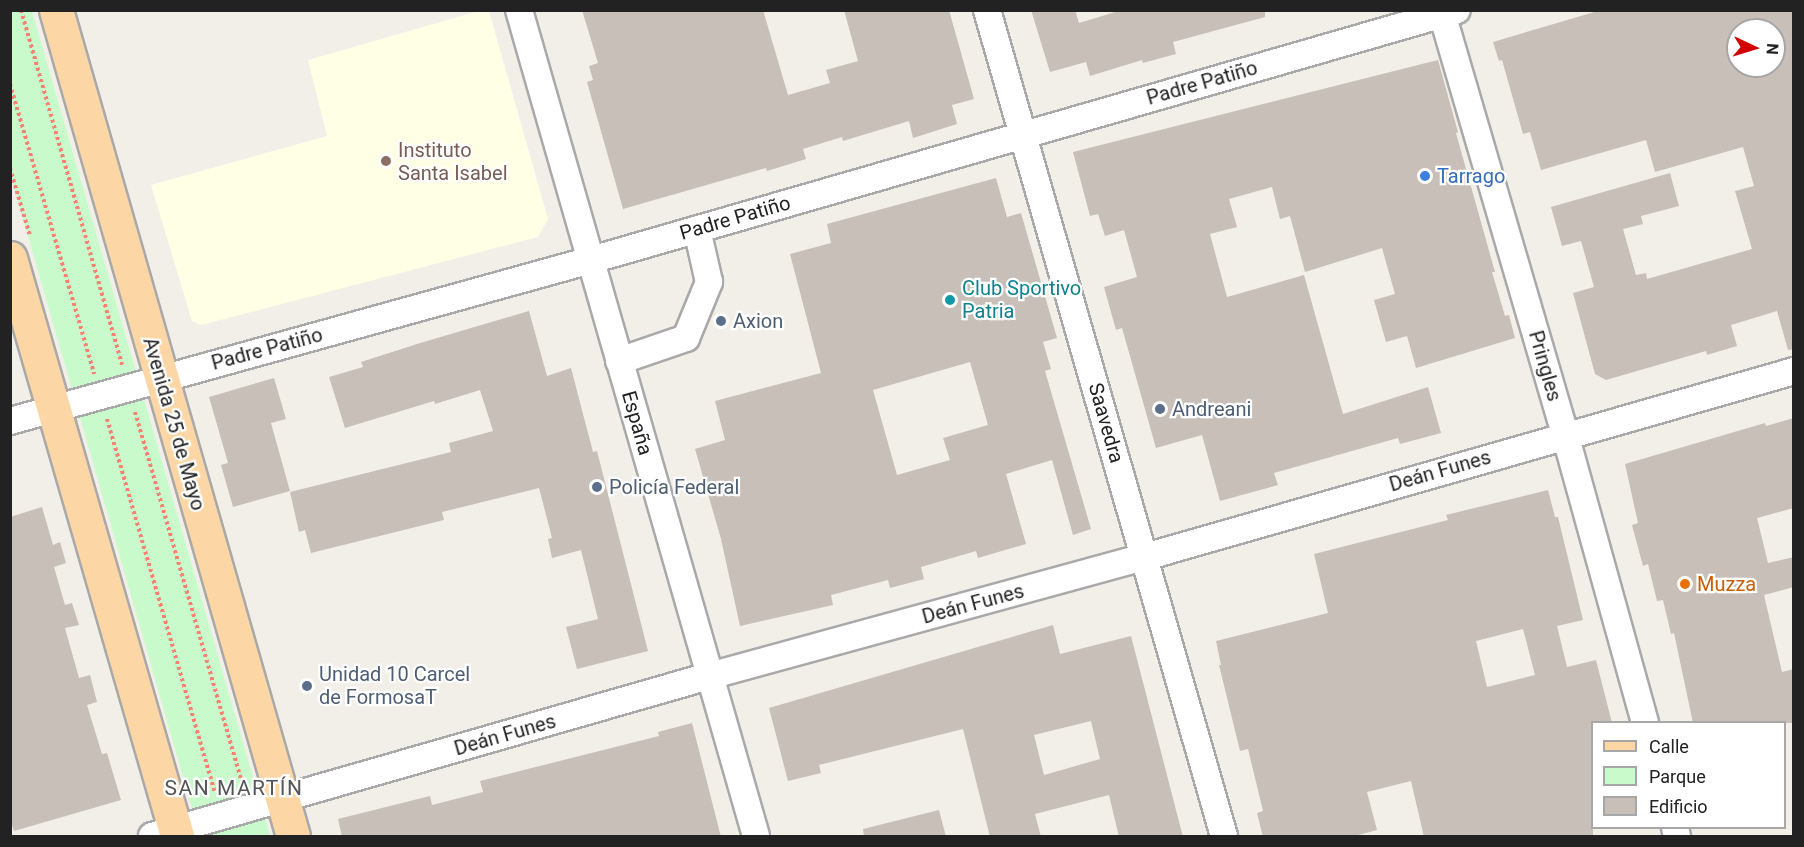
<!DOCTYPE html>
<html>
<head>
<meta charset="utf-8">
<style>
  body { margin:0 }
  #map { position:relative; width:1804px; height:847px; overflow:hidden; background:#f2efe9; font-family:Roboto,sans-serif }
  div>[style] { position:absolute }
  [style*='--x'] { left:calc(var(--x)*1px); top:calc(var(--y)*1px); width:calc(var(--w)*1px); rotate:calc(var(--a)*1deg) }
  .education>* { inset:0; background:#ffffe5 }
  .park>* { inset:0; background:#c8facc }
  .building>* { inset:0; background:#c7bfb8 }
  .path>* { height:4px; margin-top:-2px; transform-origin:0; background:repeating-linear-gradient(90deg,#fa8072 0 3px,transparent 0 6px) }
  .roads { filter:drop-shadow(2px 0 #a9a9a9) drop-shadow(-2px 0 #a9a9a9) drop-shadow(0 2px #a9a9a9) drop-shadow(0 -2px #a9a9a9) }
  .minor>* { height:26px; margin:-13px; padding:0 13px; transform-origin:13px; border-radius:13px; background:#fff }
  .major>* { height:33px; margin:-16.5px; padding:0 16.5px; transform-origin:16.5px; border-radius:16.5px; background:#fcd6a4 }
  .dots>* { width:16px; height:16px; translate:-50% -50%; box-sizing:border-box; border:3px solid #fff; border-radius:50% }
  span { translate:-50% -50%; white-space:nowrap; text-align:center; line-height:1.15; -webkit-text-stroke:4.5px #fff; paint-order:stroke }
  .street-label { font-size:20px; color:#222 }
  .education-label { font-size:20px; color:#785e54 }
  .left { translate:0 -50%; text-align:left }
  .shop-label { font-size:20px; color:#366cbe }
  .culture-label { font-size:20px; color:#0d838f }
  .service-label { font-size:20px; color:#4e5e75 }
  .food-label { font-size:20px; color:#c56008 }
  .neighbourhood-label { font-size:21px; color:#555; letter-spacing:1.5px }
  .frame { position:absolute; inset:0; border:12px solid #222; pointer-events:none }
  .legend { position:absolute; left:1591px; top:721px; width:195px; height:108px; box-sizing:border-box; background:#fff; border:2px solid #a7a7a7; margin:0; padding:8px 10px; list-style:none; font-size:18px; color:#222 }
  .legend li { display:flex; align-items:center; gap:12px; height:30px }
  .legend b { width:30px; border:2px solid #a7a7a7 }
  .north { position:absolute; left:1726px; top:18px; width:60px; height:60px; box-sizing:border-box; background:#fff; border:2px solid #a7a7a7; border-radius:50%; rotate:94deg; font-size:16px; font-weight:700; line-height:24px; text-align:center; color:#222 }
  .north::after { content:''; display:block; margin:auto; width:21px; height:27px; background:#d40000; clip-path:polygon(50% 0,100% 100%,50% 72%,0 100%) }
</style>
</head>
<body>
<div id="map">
  <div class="education">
    <i style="clip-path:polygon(482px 10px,489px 11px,548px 219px,538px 237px,201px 325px,192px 321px,151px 185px,327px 136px,308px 60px)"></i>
  </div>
  <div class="park">
    <i style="clip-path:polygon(11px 11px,32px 11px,270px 836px,200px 836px,11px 177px)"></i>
  </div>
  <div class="building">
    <i style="clip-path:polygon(582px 10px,763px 10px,788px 95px,830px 83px,826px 70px,858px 61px,844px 10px,949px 10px,974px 99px,952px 105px,957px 124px,913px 138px,909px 121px,843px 141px,842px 137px,803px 149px,806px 159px,767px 171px,766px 168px,623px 209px,587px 82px,593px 80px,589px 66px,598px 63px)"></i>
    <i style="clip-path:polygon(1031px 10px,1075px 10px,1079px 23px,1122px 10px,1265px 10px,1265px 17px,1173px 42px,1176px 54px,1143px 63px,1142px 60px,1090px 76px,1086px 62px,1050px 72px)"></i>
    <i style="clip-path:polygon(evenodd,1601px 10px,1794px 10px,1794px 349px,1788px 350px,1777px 311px,1731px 325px,1737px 346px,1707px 355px,1706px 351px,1606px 380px,1595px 374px,1573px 293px,1594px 287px,1581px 241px,1562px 246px,1551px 207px,1670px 173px,1679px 206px,1641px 216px,1643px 224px,1623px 229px,1636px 275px,1646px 273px,1647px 279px,1752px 249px,1735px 191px,1754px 186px,1743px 147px,1655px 172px,1646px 140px,1541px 170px,1530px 132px,1523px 134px,1502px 60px,1499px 61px,1493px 42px,1601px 10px,1738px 30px,1774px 30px,1774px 66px,1738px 66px,1738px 30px)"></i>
    <i style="clip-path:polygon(1438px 60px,1458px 132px,1456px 133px,1495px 272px,1492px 272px,1505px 316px,1509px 315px,1515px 338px,1416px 368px,1407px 336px,1386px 342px,1374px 300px,1395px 294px,1382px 248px,1305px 272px,1290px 216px,1280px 219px,1272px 187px,1229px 199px,1237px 227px,1210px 234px,1227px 297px,1304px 275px,1343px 414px,1428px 387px,1441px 433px,1400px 444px,1398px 438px,1274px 473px,1278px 485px,1220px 501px,1202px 435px,1156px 448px,1122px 328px,1116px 330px,1104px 287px,1137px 277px,1124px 230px,1105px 236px,1098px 214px,1090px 216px,1073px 152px)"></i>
    <i style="clip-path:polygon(evenodd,996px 178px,1007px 217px,1021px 213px,1057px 338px,1043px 342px,1051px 369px,1045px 371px,1091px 529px,1073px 535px,1052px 460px,1006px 474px,1026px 544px,978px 558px,976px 551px,921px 567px,924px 579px,890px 588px,888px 580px,831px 595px,833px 605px,740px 626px,721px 539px,695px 449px,725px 440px,715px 401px,821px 373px,790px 254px,831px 243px,827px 224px,996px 178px,970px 362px,988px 425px,943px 438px,950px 460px,897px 475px,873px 390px,970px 362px)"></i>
    <i style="clip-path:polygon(529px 311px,547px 376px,571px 368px,593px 452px,597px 451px,648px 651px,577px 669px,566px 627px,598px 619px,581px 550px,552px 558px,548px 539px,552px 538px,539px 488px,442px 512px,444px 520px,311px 553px,305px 530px,299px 532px,290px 492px,451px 452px,449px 443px,493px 431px,480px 390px,435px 404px,434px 401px,345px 428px,329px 377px,363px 367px,361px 362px,417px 344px)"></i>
    <i style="clip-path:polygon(274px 378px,286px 419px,271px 423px,290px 491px,233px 507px,221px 465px,228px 463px,209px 397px)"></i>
    <i style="clip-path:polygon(1794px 418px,1794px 508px,1757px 518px,1768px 563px,1794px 557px,1794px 587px,1764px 595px,1782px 672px,1794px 669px,1794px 723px,1693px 723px,1674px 633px,1671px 634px,1663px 600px,1657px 601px,1648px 564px,1643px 566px,1632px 525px,1638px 523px,1625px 464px,1765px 423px,1766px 426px)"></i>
    <i style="clip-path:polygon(evenodd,1548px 490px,1555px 517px,1558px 517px,1583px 620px,1557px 626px,1567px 667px,1596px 660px,1612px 723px,1593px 723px,1593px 837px,1424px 837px,1411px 781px,1367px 792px,1377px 830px,1351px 837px,1263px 837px,1257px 813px,1263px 811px,1248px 749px,1240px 751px,1219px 665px,1221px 665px,1216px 641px,1328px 613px,1314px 554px,1448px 520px,1446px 515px,1548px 490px,1523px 629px,1535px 675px,1487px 687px,1476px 641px,1523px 629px)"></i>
    <i style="clip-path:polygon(42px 507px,53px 545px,60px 542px,66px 563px,54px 567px,65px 605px,72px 603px,79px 625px,65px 628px,79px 678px,90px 675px,97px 702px,87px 705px,102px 754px,107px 753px,121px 800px,14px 831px,10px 819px,10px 517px)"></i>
    <i style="clip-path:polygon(evenodd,1053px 625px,1060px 654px,1131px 636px,1183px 837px,1119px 837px,1109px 795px,1035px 814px,1041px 837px,990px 837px,963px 729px,819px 765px,821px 773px,788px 781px,769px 708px,1053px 625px,1091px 721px,1100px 759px,1044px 775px,1034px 735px,1091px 721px)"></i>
    <i style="clip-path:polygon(692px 723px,721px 837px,342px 837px,338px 819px,430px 796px,432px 805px,483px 792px,480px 781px,659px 736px,658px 732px)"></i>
    <i style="clip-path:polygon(939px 810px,946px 837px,864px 837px,863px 829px)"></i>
  </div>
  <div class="path">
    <i style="--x:21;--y:10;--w:369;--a:74.1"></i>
    <i style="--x:10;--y:84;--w:302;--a:73.8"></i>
    <i style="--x:10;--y:168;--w:71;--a:73.6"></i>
    <i style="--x:135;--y:412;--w:389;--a:73.9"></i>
    <i style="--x:107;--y:419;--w:388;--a:73.9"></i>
  </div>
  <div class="roads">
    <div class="minor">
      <i style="--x:519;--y:10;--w:859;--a:73.99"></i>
      <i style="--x:987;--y:10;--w:859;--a:73.99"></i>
      <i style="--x:1441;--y:10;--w:442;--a:73.7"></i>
      <i style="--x:1565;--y:434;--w:299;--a:74.5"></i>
      <i style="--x:619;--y:361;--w:71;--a:-18.9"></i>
      <i style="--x:686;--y:338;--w:61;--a:-67.7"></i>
      <i style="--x:709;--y:282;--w:54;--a:-102.8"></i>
      <i style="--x:10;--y:421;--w:603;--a:-15.49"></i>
      <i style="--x:591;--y:260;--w:901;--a:-16.1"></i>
      <i style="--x:1675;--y:828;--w:8;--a:76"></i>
      <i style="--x:152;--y:836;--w:580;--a:-16.03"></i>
      <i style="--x:709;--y:676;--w:452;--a:-15.3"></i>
      <i style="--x:1145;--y:557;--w:675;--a:-15.99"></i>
    </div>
    <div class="major">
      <i style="--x:56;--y:10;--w:859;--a:73.99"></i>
      <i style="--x:10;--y:258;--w:602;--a:73.88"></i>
    </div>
  </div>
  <div class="dots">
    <i style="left:386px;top:161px;background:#8d6e63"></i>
    <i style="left:1425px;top:176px;background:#3f7fe0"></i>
    <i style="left:950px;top:300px;background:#0f9aa8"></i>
    <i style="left:721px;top:321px;background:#5c6f8a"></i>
    <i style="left:1160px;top:409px;background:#5c6f8a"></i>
    <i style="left:597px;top:487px;background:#5c6f8a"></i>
    <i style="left:1685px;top:584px;background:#e8710a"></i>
    <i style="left:307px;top:686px;background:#5c6f8a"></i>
  </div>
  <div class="street-label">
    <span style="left:1202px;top:83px;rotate:-16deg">Padre Patiño</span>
    <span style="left:735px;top:218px;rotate:-16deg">Padre Patiño</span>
    <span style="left:267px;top:349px;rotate:-15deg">Padre Patiño</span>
    <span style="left:1545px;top:366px;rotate:74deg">Pringles</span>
    <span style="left:637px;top:423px;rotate:74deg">España</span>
    <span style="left:1106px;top:423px;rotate:74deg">Saavedra</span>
    <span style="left:174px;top:424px;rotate:74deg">Avenida 25 de Mayo</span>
    <span style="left:1440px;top:471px;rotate:-16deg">Deán Funes</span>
    <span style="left:973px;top:604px;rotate:-15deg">Deán Funes</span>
    <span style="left:505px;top:735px;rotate:-16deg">Deán Funes</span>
  </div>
  <div class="education-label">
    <span class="left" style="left:398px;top:162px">Instituto<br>Santa Isabel</span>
  </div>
  <div class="shop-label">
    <span class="left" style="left:1437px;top:176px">Tarrago</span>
  </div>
  <div class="culture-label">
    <span class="left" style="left:962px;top:300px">Club Sportivo<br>Patria</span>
  </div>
  <div class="service-label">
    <span class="left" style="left:733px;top:321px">Axion</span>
    <span class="left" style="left:1172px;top:409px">Andreani</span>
    <span class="left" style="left:609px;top:487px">Policía Federal</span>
    <span class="left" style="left:319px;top:686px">Unidad 10 Carcel<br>de FormosaT</span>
  </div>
  <div class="food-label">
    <span class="left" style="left:1697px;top:584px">Muzza</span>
  </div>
  <div class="neighbourhood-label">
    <span style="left:234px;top:788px">SAN MARTÍN</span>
  </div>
  <div class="frame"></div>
  <ul class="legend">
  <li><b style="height:8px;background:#fcd6a4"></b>Calle</li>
  <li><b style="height:16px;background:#c8facc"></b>Parque</li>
  <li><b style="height:16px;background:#c7bfb8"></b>Edificio</li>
  </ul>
  <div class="north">N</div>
</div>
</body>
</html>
